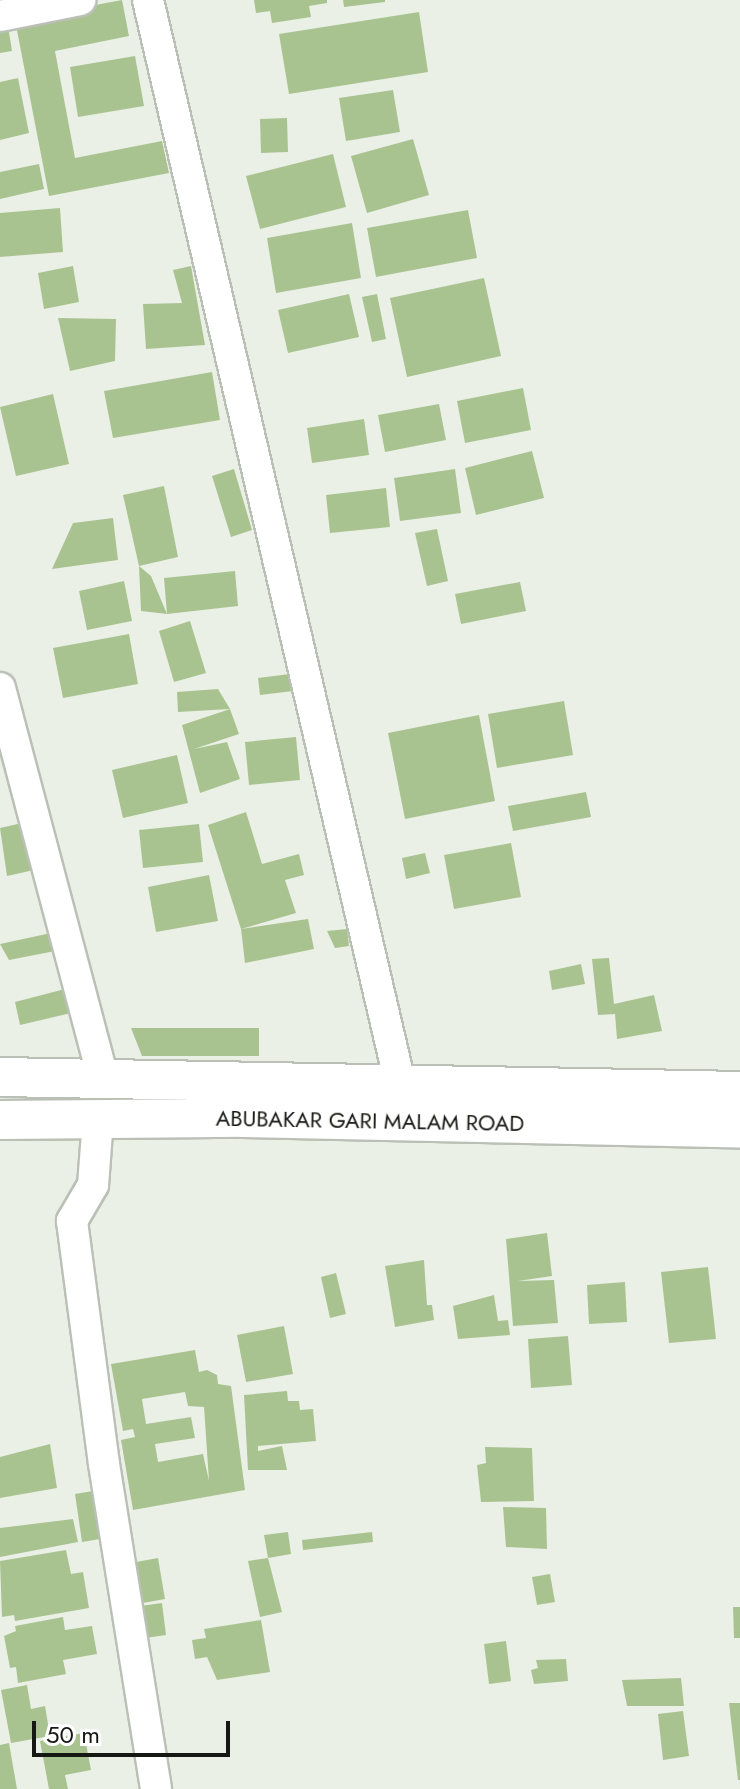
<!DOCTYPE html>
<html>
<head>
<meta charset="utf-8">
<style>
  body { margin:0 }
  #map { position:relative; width:740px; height:1789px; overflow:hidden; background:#ebf0e7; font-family:Jost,sans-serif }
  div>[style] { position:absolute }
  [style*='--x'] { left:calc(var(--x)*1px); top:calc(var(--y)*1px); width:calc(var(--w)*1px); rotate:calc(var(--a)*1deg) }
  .building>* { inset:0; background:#a9c390 }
  .roads { filter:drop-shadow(2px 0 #bbc0b7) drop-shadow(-2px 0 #bbc0b7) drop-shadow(0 2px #bbc0b7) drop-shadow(0 -2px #bbc0b7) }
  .minor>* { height:30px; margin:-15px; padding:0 15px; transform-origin:15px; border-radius:15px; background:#fff }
  .tertiary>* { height:38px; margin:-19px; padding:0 19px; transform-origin:19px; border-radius:19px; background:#fff }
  span { translate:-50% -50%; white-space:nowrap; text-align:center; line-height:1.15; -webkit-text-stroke:6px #fff; paint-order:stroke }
  .street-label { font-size:22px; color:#161814 }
  .scale { position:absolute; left:32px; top:1721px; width:198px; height:36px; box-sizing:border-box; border:4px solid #161814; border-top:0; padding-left:10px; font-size:24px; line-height:28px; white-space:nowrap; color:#161814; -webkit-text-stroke:6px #fff; paint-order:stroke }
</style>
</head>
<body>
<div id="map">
  <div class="building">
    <i style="clip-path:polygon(122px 0,129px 36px,55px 51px,75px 158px,162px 141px,169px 173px,49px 196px,15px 20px)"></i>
    <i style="clip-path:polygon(254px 0,327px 0,327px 3px,309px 6px,311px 17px,272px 23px,270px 11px,256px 13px)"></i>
    <i style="clip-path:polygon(343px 0,385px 0,385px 2px,344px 7px)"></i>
    <i style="clip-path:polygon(419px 12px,428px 72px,289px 94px,279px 34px)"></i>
    <i style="clip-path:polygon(7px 20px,12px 51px,0 53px,0 21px)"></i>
    <i style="clip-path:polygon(135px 56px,144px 106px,78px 117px,70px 67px)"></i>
    <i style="clip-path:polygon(18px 78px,29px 133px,0 140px,0 82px)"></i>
    <i style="clip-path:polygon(393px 90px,400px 132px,346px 141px,339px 98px)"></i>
    <i style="clip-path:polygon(287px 118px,288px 152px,261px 153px,260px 119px)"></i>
    <i style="clip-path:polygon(413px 139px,429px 195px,367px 213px,351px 156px)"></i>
    <i style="clip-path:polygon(333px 154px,346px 207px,260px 229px,246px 176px)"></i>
    <i style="clip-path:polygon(39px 164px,44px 189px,0 199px,0 172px)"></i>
    <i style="clip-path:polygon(60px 208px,63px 252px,0 257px,0 213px)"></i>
    <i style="clip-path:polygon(468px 210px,477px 258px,376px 277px,367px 228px)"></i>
    <i style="clip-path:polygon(352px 223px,361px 278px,276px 293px,267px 238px)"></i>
    <i style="clip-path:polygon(73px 266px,79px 302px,44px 309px,38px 273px)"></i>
    <i style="clip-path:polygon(191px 266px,205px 345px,146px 349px,143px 304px,182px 303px,173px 270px)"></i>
    <i style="clip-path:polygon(484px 278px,501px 356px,407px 377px,390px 298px)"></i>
    <i style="clip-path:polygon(349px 294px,359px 337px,288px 353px,278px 310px)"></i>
    <i style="clip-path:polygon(377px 294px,386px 339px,372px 342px,362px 297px)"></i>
    <i style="clip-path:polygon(58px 318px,116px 319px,115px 361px,70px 371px)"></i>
    <i style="clip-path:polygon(212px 372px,220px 420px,113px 438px,104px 391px)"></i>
    <i style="clip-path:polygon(523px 388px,531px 430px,465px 443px,457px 401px)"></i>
    <i style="clip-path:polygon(53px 394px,69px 464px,16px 476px,0 407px)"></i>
    <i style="clip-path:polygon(439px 404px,446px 440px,385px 452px,378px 415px)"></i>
    <i style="clip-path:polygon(364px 419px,369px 455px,312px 463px,307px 428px)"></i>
    <i style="clip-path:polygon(532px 451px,544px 498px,476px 515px,465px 468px)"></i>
    <i style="clip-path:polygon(234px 469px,252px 530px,231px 537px,212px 476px)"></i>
    <i style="clip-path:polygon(455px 469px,461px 513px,400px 521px,394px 478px)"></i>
    <i style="clip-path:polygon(164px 486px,178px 557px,139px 566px,123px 495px)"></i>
    <i style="clip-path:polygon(386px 488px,390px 527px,330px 533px,326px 495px)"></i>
    <i style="clip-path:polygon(113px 518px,118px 560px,52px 569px,73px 523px)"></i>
    <i style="clip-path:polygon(437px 529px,448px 581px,427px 586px,415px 533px)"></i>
    <i style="clip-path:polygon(139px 566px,151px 576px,167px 614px,141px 611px)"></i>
    <i style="clip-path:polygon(235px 571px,238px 606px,167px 614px,164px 578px)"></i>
    <i style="clip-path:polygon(124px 581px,132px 621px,87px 630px,79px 591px)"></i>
    <i style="clip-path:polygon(520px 582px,526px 611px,461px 624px,455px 594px)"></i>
    <i style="clip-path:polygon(190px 621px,206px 673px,174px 682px,159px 631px)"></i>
    <i style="clip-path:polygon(129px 634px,138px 684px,63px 698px,53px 648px)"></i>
    <i style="clip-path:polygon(290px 674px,293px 691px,260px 695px,258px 678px)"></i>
    <i style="clip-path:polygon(218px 689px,230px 709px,178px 712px,177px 692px)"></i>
    <i style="clip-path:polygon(564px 701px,573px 755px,497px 768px,488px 714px)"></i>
    <i style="clip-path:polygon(230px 709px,239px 734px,194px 749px,227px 742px,240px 779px,200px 793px,182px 725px)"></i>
    <i style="clip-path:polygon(479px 715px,495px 801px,405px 819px,388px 733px)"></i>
    <i style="clip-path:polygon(296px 737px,300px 780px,249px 785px,245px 742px)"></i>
    <i style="clip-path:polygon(177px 755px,188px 803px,123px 818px,112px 770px)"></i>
    <i style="clip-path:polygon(586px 792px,591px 817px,513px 831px,508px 806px)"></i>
    <i style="clip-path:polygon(246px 812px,262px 864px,299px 854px,304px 875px,285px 880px,296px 913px,241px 929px,308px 919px,314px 949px,245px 963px,241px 929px,208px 825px)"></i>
    <i style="clip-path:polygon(22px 823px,34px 870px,7px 876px,0 828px)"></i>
    <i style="clip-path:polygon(199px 824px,203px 862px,143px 868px,139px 830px)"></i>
    <i style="clip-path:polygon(511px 843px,521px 897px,454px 909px,444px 855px)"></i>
    <i style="clip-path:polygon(425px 853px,430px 873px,406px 879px,402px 858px)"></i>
    <i style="clip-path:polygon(209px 875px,218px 921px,156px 932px,148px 887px)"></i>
    <i style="clip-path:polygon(347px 929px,349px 946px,335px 948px,327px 931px)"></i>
    <i style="clip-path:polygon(51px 933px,55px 951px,9px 960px,0 944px)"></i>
    <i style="clip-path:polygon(609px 958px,614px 1004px,654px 995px,662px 1031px,617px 1039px,615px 1014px,598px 1015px,592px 959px)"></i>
    <i style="clip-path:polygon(581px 964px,585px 984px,552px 990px,549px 971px)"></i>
    <i style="clip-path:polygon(65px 989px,71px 1013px,20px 1025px,15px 1002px)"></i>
    <i style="clip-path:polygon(131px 1028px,259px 1028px,259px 1056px,142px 1056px)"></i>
    <i style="clip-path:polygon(547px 1233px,552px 1276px,518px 1281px,554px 1280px,558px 1323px,513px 1326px,506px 1239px)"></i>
    <i style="clip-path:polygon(424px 1260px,427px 1305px,432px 1305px,434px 1320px,395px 1327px,385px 1266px)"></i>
    <i style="clip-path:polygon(708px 1267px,716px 1339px,669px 1343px,661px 1272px)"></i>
    <i style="clip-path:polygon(336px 1273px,346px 1314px,330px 1318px,321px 1277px)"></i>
    <i style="clip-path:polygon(625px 1282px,627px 1322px,589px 1324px,587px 1285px)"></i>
    <i style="clip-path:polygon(494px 1295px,498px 1321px,508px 1320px,510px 1335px,458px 1339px,453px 1306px)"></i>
    <i style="clip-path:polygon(284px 1326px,293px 1374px,246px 1382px,237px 1335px)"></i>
    <i style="clip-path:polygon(568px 1336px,572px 1385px,531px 1388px,528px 1339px)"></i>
    <i style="clip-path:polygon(evenodd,195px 1350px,199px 1372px,207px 1370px,217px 1375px,218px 1384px,231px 1386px,245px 1490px,133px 1510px,121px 1440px,135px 1437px,133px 1429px,123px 1431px,111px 1364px,195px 1350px,185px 1392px,188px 1406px,204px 1407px,209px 1481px,203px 1454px,158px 1462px,155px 1444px,195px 1438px,191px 1417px,146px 1424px,142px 1399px,185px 1392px)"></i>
    <i style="clip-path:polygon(287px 1391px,288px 1401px,299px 1401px,300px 1410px,313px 1409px,316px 1441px,258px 1446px,258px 1451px,282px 1446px,287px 1470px,248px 1470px,244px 1395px)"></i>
    <i style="clip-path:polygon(50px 1444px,57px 1488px,0 1498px,0 1457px)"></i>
    <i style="clip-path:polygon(485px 1447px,532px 1448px,534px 1501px,481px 1502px,477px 1465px,486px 1463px)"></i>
    <i style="clip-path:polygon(93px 1491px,100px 1539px,82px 1542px,75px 1494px)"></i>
    <i style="clip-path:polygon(503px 1507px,546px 1508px,547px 1549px,506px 1547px)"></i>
    <i style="clip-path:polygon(73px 1519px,78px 1542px,0 1557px,0 1528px)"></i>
    <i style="clip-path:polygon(288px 1532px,291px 1554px,268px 1558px,264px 1535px)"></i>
    <i style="clip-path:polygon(372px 1532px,373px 1542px,303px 1550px,302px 1540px)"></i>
    <i style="clip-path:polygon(66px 1550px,71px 1574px,83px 1572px,89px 1608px,15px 1621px,14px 1615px,2px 1617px,0 1561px)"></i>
    <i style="clip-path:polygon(158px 1558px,165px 1599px,143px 1603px,136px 1562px)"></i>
    <i style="clip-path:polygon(268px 1558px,282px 1612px,260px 1617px,248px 1561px)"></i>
    <i style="clip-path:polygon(550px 1574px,555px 1602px,537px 1605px,532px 1577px)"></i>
    <i style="clip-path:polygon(162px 1603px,166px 1635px,145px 1638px,140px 1606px)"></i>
    <i style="clip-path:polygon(733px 1607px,740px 1607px,740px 1638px,734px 1638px)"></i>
    <i style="clip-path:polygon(63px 1617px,65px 1630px,92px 1626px,97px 1654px,63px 1660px,66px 1674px,18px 1683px,16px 1667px,10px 1668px,4px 1636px,16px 1631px,15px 1626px)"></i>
    <i style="clip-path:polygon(261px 1620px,270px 1672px,217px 1680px,207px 1657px,195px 1659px,192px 1640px,206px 1638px,204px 1629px)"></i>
    <i style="clip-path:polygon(506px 1641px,511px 1681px,489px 1684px,484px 1644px)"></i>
    <i style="clip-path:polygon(566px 1659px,568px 1681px,534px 1684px,531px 1670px,538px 1668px,536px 1660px)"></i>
    <i style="clip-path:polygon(681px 1678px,684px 1706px,627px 1706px,622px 1680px)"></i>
    <i style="clip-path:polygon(27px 1685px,31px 1709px,45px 1706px,50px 1736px,11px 1743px,1px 1690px)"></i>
    <i style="clip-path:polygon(729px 1703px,740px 1703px,740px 1780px,738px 1780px)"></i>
    <i style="clip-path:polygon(683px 1711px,689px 1756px,663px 1760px,658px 1714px)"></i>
    <i style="clip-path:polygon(84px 1733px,91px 1770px,65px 1775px,68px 1789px,49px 1789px,40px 1741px)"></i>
    <i style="clip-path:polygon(9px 1743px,17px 1789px,0 1789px,0 1745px)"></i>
  </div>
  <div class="roads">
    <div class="minor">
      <i style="--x:148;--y:0;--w:1112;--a:76.9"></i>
      <i style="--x:0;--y:16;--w:82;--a:-11.3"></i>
      <i style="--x:0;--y:688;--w:402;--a:75.2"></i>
      <i style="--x:98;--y:1119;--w:66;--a:94.3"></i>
      <i style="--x:93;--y:1185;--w:42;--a:120.3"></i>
      <i style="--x:72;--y:1221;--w:245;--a:82.5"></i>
      <i style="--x:104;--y:1464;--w:329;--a:80.9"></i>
    </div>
    <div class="tertiary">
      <i style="--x:0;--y:1077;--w:740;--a:1.08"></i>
      <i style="--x:0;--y:1120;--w:244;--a:-0.5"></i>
      <i style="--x:244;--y:1118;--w:496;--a:1.2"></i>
    </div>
  </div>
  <div class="street-label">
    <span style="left:370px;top:1121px;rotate:1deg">ABUBAKAR GARI MALAM ROAD</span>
  </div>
  <div class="scale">50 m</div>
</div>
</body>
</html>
